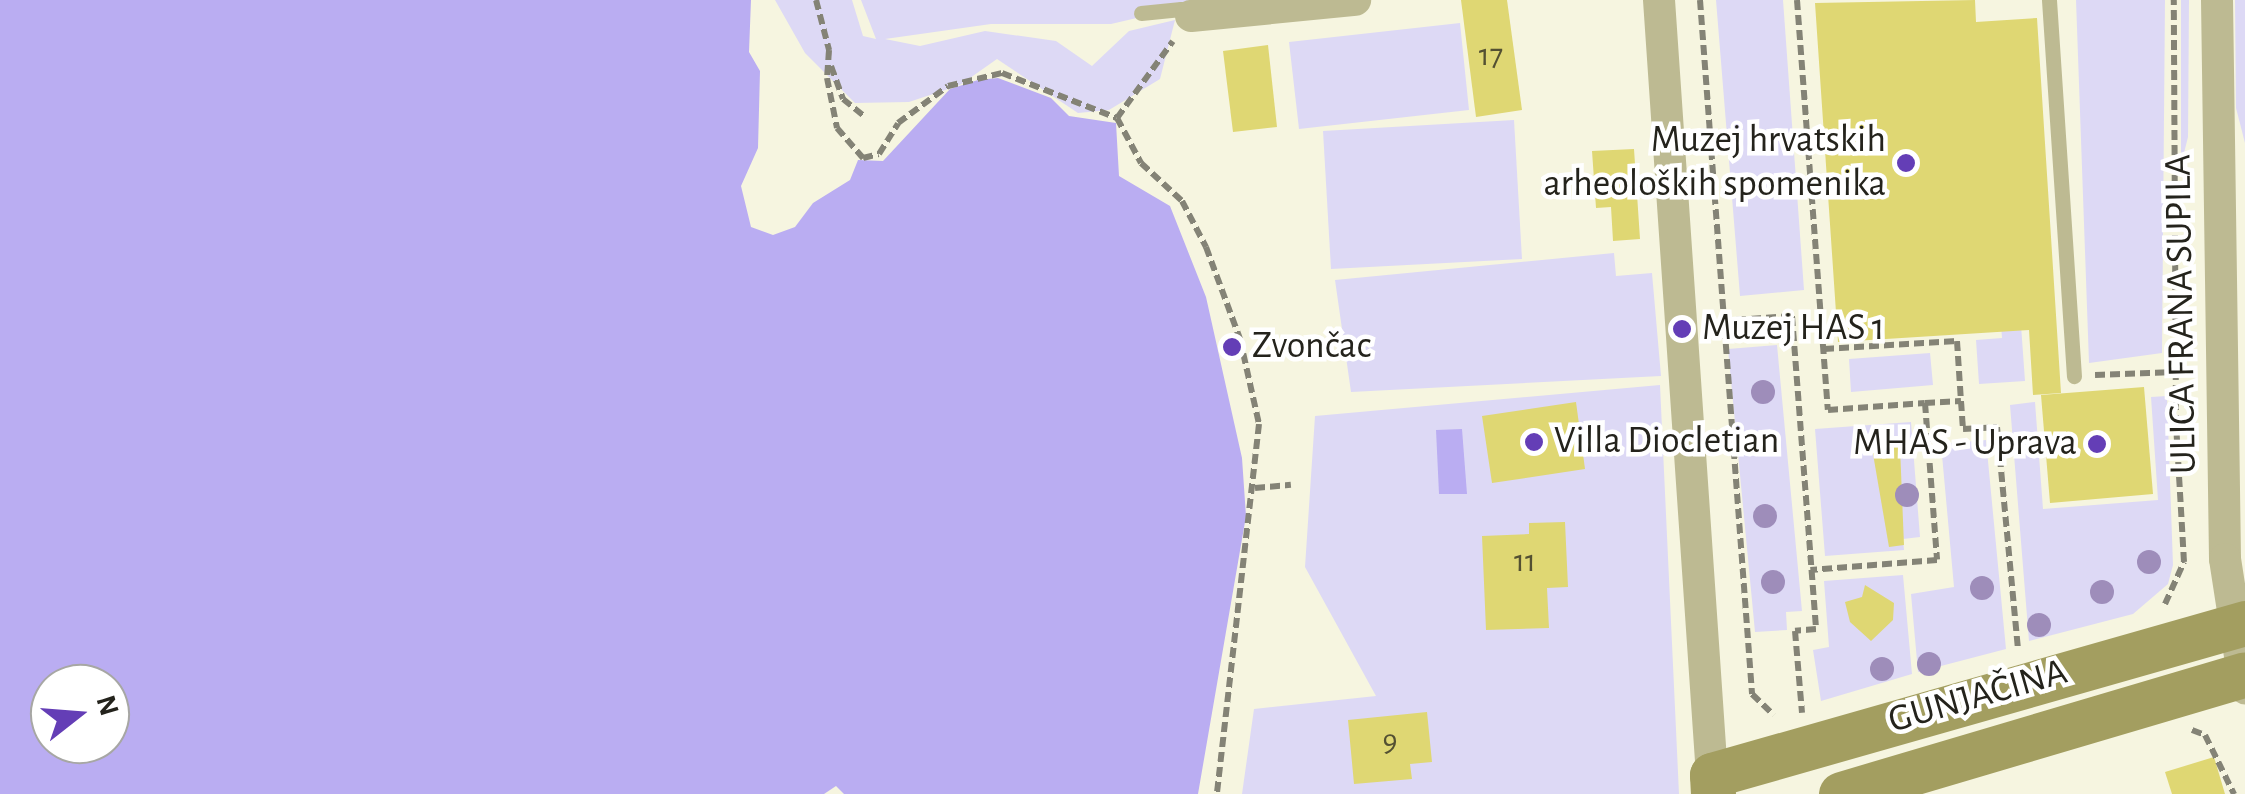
<!DOCTYPE html>
<html>
<head>
<meta charset="utf-8">
<style>
  body { margin:0 }
  #map { position:relative; width:2245px; height:794px; overflow:hidden; background:#f6f5e0; font-family:"Alegreya Sans",sans-serif }
  div>[style] { position:absolute }
  [style*='--x'] { left:calc(var(--x)*1px); top:calc(var(--y)*1px); width:calc(var(--w)*1px); rotate:calc(var(--a)*1deg) }
  .green>* { inset:0; background:#ddd9f5 }
  .water>* { inset:0; background:#baadf2 }
  .building>* { inset:0; background:#dfd773 }
  .path>* { height:6px; margin-top:-3px; transform-origin:0; background:repeating-linear-gradient(90deg,#848376 0 10px,transparent 0 15px) }
  .service>* { height:15px; margin:-7.5px; padding:0 7.5px; transform-origin:7.5px; border-radius:7.5px; background:#bdba92 }
  .minor>* { height:32px; margin:-16px; padding:0 16px; transform-origin:16px; border-radius:16px; background:#bdba92 }
  .secondary>* { height:45px; margin:-22.5px; padding:0 22.5px; transform-origin:22.5px; border-radius:22.5px; background:#a39e60 }
  .trees>* { width:24px; height:24px; margin:-12px; border-radius:50%; background:#9e8dba }
  .dots>* { width:28px; height:28px; translate:-50% -50%; box-sizing:border-box; border:5px solid #fff; border-radius:50% }
  span { translate:-50% -50%; white-space:nowrap; text-align:center; line-height:1.15; -webkit-text-stroke:9px #fff; paint-order:stroke }
  .number-label { font-size:32px; color:#535032 }
  .number-label span { -webkit-text-stroke-width:0 }
  .poi-label { font-size:38px; color:#24231c }
  .right { translate:-100% -50%; text-align:right }
  .left { translate:0 -50%; text-align:left }
  .street-label { font-size:38px; color:#24231c }
  .north { position:absolute; left:30px; top:664px; width:100px; height:100px; box-sizing:border-box; background:#fff; border:2px solid #a7a7a4; border-radius:50%; rotate:73deg; font-size:28px; font-weight:700; line-height:40px; text-align:center; color:#24231c }
  .north::after { content:''; display:block; margin:auto; width:35px; height:45px; background:#643eb6; clip-path:polygon(50% 0,100% 100%,50% 72%,0 100%) }
</style>
</head>
<body>
<div id="map">
  <div class="green">
    <i style="clip-path:polygon(775px 0,852px 0,863px 36px,876px 39px,861px 0,1214px 0,1111px 24px,991px 24px,885px 39px,920px 46px,985px 31px,1056px 41px,1092px 66px,1129px 31px,1175px 20px,1160px 79px,1109px 110px,1078px 113px,997px 59px,960px 85px,909px 102px,855px 103px,805px 53px)"></i>
    <i style="clip-path:polygon(1716px 0,1783px 0,1804px 290px,1740px 296px)"></i>
    <i style="clip-path:polygon(2076px 0,2165px 0,2162px 353px,2089px 363px)"></i>
    <i style="clip-path:polygon(2181px 0,2189px 0,2188px 137px,2181px 165px)"></i>
    <i style="clip-path:polygon(2235px 0,2245px 0,2245px 143px,2236px 108px)"></i>
    <i style="clip-path:polygon(1460px 23px,1469px 110px,1299px 129px,1289px 42px)"></i>
    <i style="clip-path:polygon(1514px 120px,1522px 259px,1331px 269px,1323px 131px)"></i>
    <i style="clip-path:polygon(1614px 253px,1616px 276px,1652px 273px,1661px 376px,1351px 392px,1335px 280px)"></i>
    <i style="clip-path:polygon(2020px 311px,2025px 381px,1979px 384px,1976px 340px,2002px 338px,2000px 312px)"></i>
    <i style="clip-path:polygon(1777px 345px,1802px 611px,1786px 612px,1787px 630px,1755px 632px,1728px 349px)"></i>
    <i style="clip-path:polygon(1930px 353px,1933px 385px,1851px 392px,1849px 359px)"></i>
    <i style="clip-path:polygon(1660px 385px,1679px 794px,1242px 794px,1254px 709px,1376px 696px,1305px 567px,1315px 416px)"></i>
    <i style="clip-path:polygon(2167px 396px,2173px 565px,2168px 584px,2133px 614px,2029px 641px,2010px 405px,2035px 402px,2043px 509px,2158px 500px,2151px 397px)"></i>
    <i style="clip-path:polygon(1911px 422px,1920px 537px,1903px 539px,1904px 550px,1825px 556px,1815px 429px)"></i>
    <i style="clip-path:polygon(1986px 440px,2006px 649px,1918px 672px,1911px 594px,1954px 587px,1941px 444px)"></i>
    <i style="clip-path:polygon(1903px 575px,1912px 674px,1821px 701px,1813px 650px,1829px 647px,1824px 581px)"></i>
  </div>
  <div class="water">
    <i style="clip-path:polygon(evenodd,0 0,751px 0,749px 52px,760px 71px,758px 148px,741px 186px,751px 227px,773px 235px,795px 227px,813px 203px,850px 180px,858px 160px,883px 161px,950px 89px,978px 80px,998px 78px,1051px 98px,1069px 116px,1116px 123px,1119px 176px,1170px 206px,1206px 297px,1242px 458px,1246px 516px,1198px 794px,844px 794px,836px 786px,824px 794px,0 794px,0 0,110px 684px,110px 744px,50px 744px,50px 684px,110px 684px)"></i>
    <i style="clip-path:polygon(1462px 429px,1467px 494px,1439px 494px,1436px 430px)"></i>
  </div>
  <div class="building">
    <i style="clip-path:polygon(1461px 0,1507px 0,1522px 110px,1476px 117px)"></i>
    <i style="clip-path:polygon(1975px 0,1976px 22px,2037px 18px,2061px 393px,2033px 395px,2029px 330px,1838px 342px,1815px 3px)"></i>
    <i style="clip-path:polygon(1268px 45px,1277px 127px,1233px 132px,1223px 51px)"></i>
    <i style="clip-path:polygon(1634px 149px,1640px 239px,1613px 241px,1611px 207px,1596px 208px,1592px 151px)"></i>
    <i style="clip-path:polygon(2144px 387px,2153px 494px,2050px 503px,2041px 395px)"></i>
    <i style="clip-path:polygon(1576px 402px,1585px 469px,1492px 483px,1482px 416px)"></i>
    <i style="clip-path:polygon(1900px 447px,1904px 545px,1889px 547px,1872px 448px)"></i>
    <i style="clip-path:polygon(1565px 522px,1568px 587px,1547px 588px,1549px 628px,1486px 630px,1482px 536px,1529px 534px,1529px 523px)"></i>
    <i style="clip-path:polygon(1865px 585px,1894px 603px,1893px 620px,1871px 641px,1850px 622px,1845px 602px,1862px 597px)"></i>
    <i style="clip-path:polygon(1427px 712px,1432px 762px,1410px 764px,1412px 779px,1354px 784px,1348px 720px)"></i>
    <i style="clip-path:polygon(2214px 757px,2225px 794px,2172px 794px,2165px 772px)"></i>
  </div>
  <div class="path">
    <i style="--x:816;--y:0;--w:52;--a:75.4"></i>
    <i style="--x:829;--y:50;--w:28;--a:94"></i>
    <i style="--x:827;--y:78;--w:51;--a:78.7"></i>
    <i style="--x:837;--y:128;--w:40;--a:49"></i>
    <i style="--x:863;--y:158;--w:16;--a:-14"></i>
    <i style="--x:879;--y:154;--w:36;--a:-58"></i>
    <i style="--x:898;--y:123;--w:62;--a:-36.5"></i>
    <i style="--x:948;--y:86;--w:56;--a:-13.5"></i>
    <i style="--x:1002;--y:73;--w:123;--a:21.4"></i>
    <i style="--x:1117;--y:118;--w:51;--a:61.9"></i>
    <i style="--x:1141;--y:163;--w:56;--a:42.8"></i>
    <i style="--x:1182;--y:201;--w:52;--a:62.4"></i>
    <i style="--x:1206;--y:247;--w:98;--a:69.7"></i>
    <i style="--x:1240;--y:339;--w:87;--a:77.4"></i>
    <i style="--x:1259;--y:424;--w:372;--a:96.5"></i>
    <i style="--x:1700;--y:0;--w:696;--a:85.71"></i>
    <i style="--x:1752;--y:694;--w:30;--a:44"></i>
    <i style="--x:1797;--y:0;--w:411;--a:85.7"></i>
    <i style="--x:1828;--y:410;--w:97;--a:-4.1"></i>
    <i style="--x:1925;--y:403;--w:157;--a:85.6"></i>
    <i style="--x:1937;--y:560;--w:127;--a:175.5"></i>
    <i style="--x:831;--y:66;--w:35;--a:70"></i>
    <i style="--x:843;--y:99;--w:27;--a:39"></i>
    <i style="--x:1117;--y:118;--w:95;--a:-54"></i>
    <i style="--x:1721;--y:321;--w:71;--a:-4"></i>
    <i style="--x:1792;--y:316;--w:314;--a:85.6"></i>
    <i style="--x:1816;--y:629;--w:21;--a:175"></i>
    <i style="--x:1795;--y:631;--w:82;--a:85.1"></i>
    <i style="--x:1824;--y:349;--w:133;--a:-3.4"></i>
    <i style="--x:1957;--y:341;--w:60;--a:86.2"></i>
    <i style="--x:2095;--y:375;--w:81;--a:-2.1"></i>
    <i style="--x:1925;--y:403;--w:36;--a:-3"></i>
    <i style="--x:1961;--y:401;--w:28;--a:86"></i>
    <i style="--x:1963;--y:429;--w:34;--a:-3"></i>
    <i style="--x:1997;--y:427;--w:222;--a:84.6"></i>
    <i style="--x:1255;--y:488;--w:36;--a:-5"></i>
    <i style="--x:2165;--y:604;--w:46;--a:-65.7"></i>
    <i style="--x:2184;--y:562;--w:137;--a:-93.3"></i>
    <i style="--x:2176;--y:425;--w:425;--a:-90.3"></i>
    <i style="--x:2192;--y:730;--w:14;--a:21"></i>
    <i style="--x:2205;--y:735;--w:66;--a:63.8"></i>
  </div>
  <div class="service">
    <i style="--x:2049;--y:0;--w:377;--a:86.2"></i>
    <i style="--x:1141;--y:13;--w:40;--a:-5.7"></i>
    <i style="--x:1181;--y:9;--w:11;--a:34"></i>
  </div>
  <div class="minor">
    <i style="--x:1659;--y:0;--w:777;--a:86.09"></i>
    <i style="--x:2217;--y:0;--w:559;--a:89.18"></i>
    <i style="--x:2225;--y:559;--w:131;--a:81.2"></i>
    <i style="--x:1191;--y:16;--w:165;--a:-5.6"></i>
  </div>
  <div class="secondary">
    <i style="--x:1713;--y:794;--w:19;--a:-93"></i>
    <i style="--x:1712;--y:775;--w:554;--a:-15.92"></i>
    <i style="--x:1841;--y:794;--w:421;--a:-16.5"></i>
  </div>
  <div class="trees">
    <i style="left:1763px;top:392px"></i>
    <i style="left:1907px;top:495px"></i>
    <i style="left:1765px;top:516px"></i>
    <i style="left:2149px;top:562px"></i>
    <i style="left:1773px;top:582px"></i>
    <i style="left:1982px;top:588px"></i>
    <i style="left:2102px;top:592px"></i>
    <i style="left:2039px;top:625px"></i>
    <i style="left:1929px;top:664px"></i>
    <i style="left:1882px;top:669px"></i>
  </div>
  <div class="dots">
    <i style="left:1906px;top:163px;background:#643eb6"></i>
    <i style="left:1682px;top:329px;background:#643eb6"></i>
    <i style="left:1232px;top:347px;background:#643eb6"></i>
    <i style="left:1534px;top:442px;background:#643eb6"></i>
    <i style="left:2097px;top:444px;background:#643eb6"></i>
  </div>
  <div class="number-label">
    <span style="left:1491px;top:55px">17</span>
    <span style="left:1525px;top:561px">11</span>
    <span style="left:1390px;top:741px">9</span>
  </div>
  <div class="poi-label">
    <span class="right" style="left:1886px;top:163px">Muzej hrvatskih<br>arheoloških spomenika</span>
    <span class="left" style="left:1702px;top:329px">Muzej HAS 1</span>
    <span class="left" style="left:1252px;top:347px">Zvončac</span>
    <span class="left" style="left:1554px;top:442px">Villa Diocletian</span>
    <span class="right" style="left:2077px;top:444px">MHAS - Uprava</span>
  </div>
  <div class="street-label">
    <span style="left:2182px;top:314px;rotate:-91deg">ULICA FRANA SUPILA</span>
    <span style="left:1978px;top:697px;rotate:-16deg">GUNJAČINA</span>
  </div>
  <div class="north">N</div>
</div>
</body>
</html>
